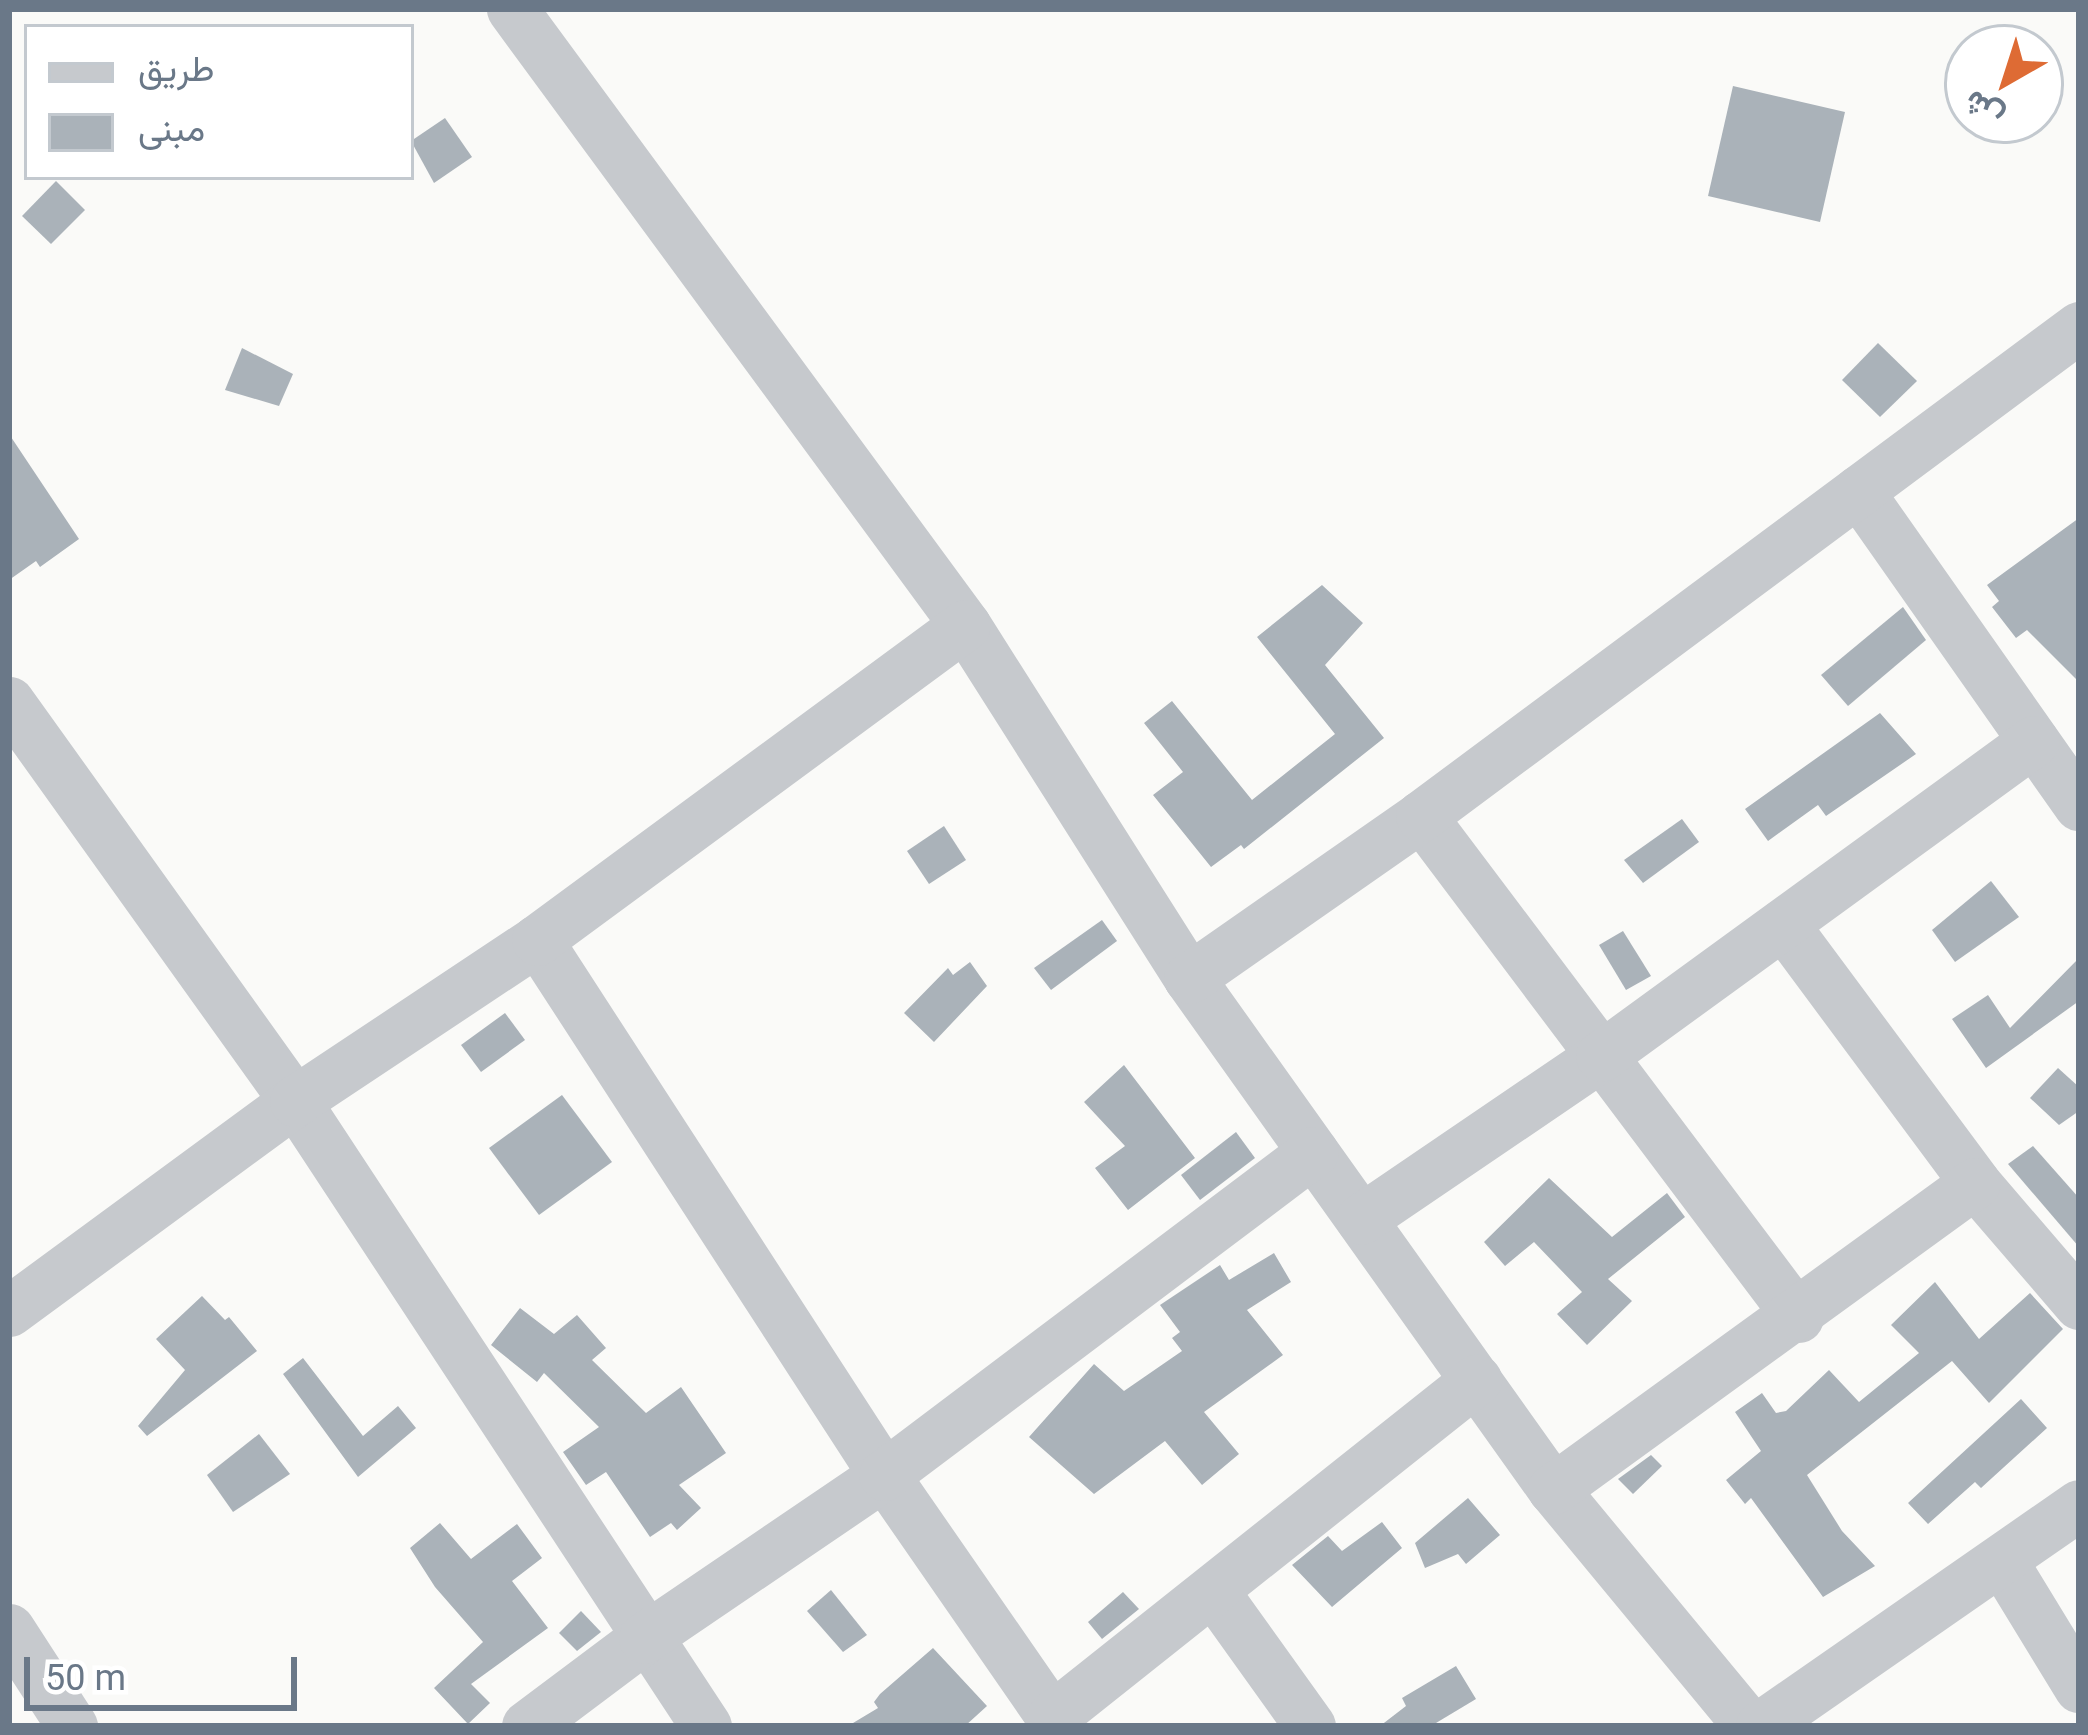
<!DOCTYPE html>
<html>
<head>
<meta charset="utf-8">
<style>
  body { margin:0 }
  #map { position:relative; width:2088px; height:1735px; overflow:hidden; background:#fafaf8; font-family:Roboto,Vazirmatn,sans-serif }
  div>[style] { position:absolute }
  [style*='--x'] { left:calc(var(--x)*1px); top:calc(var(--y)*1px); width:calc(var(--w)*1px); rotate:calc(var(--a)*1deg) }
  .building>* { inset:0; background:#aab2b9 }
  .minor>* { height:51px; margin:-25.5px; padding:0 25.5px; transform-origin:25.5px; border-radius:25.5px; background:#c6c9cd }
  span { translate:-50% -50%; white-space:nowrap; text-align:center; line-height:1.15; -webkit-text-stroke:12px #fff; paint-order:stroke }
  .frame { position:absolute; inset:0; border:12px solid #6a7888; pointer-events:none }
  .legend { position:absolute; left:24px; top:24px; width:390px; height:156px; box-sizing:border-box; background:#fff; border:3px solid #c3c9cf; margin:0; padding:15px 21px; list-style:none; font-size:36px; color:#6a7888 }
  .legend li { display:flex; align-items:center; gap:24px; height:60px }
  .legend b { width:60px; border:3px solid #c3c9cf }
  .north { position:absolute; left:1944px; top:24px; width:120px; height:120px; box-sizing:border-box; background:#fff; border:3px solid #c3c9cf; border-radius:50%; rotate:219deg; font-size:33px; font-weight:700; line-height:48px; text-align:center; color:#6a7888 }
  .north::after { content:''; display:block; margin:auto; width:42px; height:54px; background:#de6b34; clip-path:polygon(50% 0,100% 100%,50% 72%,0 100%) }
  .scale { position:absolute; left:24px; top:1657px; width:273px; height:54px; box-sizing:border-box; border:6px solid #6a7888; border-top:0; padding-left:15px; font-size:36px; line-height:42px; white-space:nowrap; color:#6a7888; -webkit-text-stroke:9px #fff; paint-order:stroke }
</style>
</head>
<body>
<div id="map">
  <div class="building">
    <i style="clip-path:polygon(1733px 86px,1845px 112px,1820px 222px,1708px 196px)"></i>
    <i style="clip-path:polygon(445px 118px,472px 157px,434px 183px,411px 141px)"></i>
    <i style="clip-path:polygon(56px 181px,85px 210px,51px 244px,22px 216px)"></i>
    <i style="clip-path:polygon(1878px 343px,1917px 381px,1880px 417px,1842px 380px)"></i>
    <i style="clip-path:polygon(242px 348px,293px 374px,279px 406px,225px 390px)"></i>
    <i style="clip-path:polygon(9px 434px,79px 539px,40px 567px,36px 561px,9px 580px)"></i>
    <i style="clip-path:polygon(2079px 518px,2079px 682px,2027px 630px,2016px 638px,1992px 607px,1999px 601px,1987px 585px)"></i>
    <i style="clip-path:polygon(1322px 585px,1363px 623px,1325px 665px,1384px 738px,1244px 849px,1241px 845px,1211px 867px,1153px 795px,1183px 772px,1144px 723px,1172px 701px,1252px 800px,1335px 734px,1257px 637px)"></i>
    <i style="clip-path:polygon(1903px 607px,1926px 640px,1848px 706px,1821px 675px)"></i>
    <i style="clip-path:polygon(1880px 713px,1916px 754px,1826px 816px,1818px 805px,1768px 841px,1745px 809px)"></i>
    <i style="clip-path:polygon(1682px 819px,1699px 842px,1643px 883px,1624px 860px)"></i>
    <i style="clip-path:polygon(944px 826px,966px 860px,929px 884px,907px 851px)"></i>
    <i style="clip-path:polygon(1991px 881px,2019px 917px,1955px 962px,1932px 930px)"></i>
    <i style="clip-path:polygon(1102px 920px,1117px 941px,1051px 990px,1034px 968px)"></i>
    <i style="clip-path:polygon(1623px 931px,1651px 976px,1626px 990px,1599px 945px)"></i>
    <i style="clip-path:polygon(2079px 958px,2079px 1001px,1986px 1068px,1952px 1019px,1988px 995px,2010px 1028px)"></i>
    <i style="clip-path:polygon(970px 962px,987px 986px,934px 1042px,904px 1013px,948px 968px,953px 975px)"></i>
    <i style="clip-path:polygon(505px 1013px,525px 1040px,481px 1072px,461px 1045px)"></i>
    <i style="clip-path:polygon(1124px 1065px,1195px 1158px,1128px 1210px,1095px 1168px,1125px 1146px,1084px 1102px)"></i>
    <i style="clip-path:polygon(2058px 1068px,2079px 1087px,2079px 1111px,2059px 1125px,2030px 1098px)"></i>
    <i style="clip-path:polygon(562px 1095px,612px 1162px,539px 1215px,489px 1148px)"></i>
    <i style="clip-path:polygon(1236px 1132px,1255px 1158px,1200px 1200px,1181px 1175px)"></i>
    <i style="clip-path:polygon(2033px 1146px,2079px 1198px,2079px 1247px,2008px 1164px)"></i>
    <i style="clip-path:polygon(1549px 1178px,1612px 1237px,1667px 1193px,1685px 1217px,1608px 1279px,1632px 1301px,1587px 1345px,1557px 1314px,1582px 1292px,1534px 1242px,1505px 1266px,1484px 1242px)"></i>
    <i style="clip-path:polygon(1274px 1253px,1291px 1282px,1247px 1310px,1283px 1355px,1204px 1412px,1239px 1454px,1202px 1485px,1165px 1441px,1094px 1494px,1029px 1437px,1094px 1364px,1124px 1391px,1182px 1351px,1172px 1338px,1180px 1332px,1160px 1305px,1220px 1265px,1229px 1280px)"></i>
    <i style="clip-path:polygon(1935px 1282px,1979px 1339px,2030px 1293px,2063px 1329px,1989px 1403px,1952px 1361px,1807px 1475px,1842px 1531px,1875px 1566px,1823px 1597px,1751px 1498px,1745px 1504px,1726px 1480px,1761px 1451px,1735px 1412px,1762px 1393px,1776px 1413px,1786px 1411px,1829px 1370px,1859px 1402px,1919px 1353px,1891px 1325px)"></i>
    <i style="clip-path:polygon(202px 1296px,225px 1320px,229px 1317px,257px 1351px,147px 1436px,138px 1426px,185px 1370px,156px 1339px)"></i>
    <i style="clip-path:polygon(520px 1308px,554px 1334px,577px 1315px,606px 1348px,592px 1360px,646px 1413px,681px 1387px,726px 1453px,679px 1485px,701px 1508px,677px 1530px,671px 1523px,650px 1537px,606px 1472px,586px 1485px,563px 1452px,599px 1427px,544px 1373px,537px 1382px,491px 1345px)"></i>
    <i style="clip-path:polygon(303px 1358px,363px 1436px,398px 1406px,416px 1428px,358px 1477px,283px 1374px)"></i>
    <i style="clip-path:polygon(2021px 1399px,2047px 1428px,1981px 1488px,1975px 1482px,1928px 1524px,1908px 1503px)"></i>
    <i style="clip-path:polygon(259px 1434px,290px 1474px,233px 1512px,207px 1475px)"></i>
    <i style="clip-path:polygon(1651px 1455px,1662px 1466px,1633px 1494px,1618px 1479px)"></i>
    <i style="clip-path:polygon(1468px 1498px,1500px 1535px,1466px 1564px,1458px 1554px,1425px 1568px,1415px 1543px)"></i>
    <i style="clip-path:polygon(1382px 1522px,1402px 1548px,1332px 1607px,1292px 1565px,1328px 1536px,1342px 1551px)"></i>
    <i style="clip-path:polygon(440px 1523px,471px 1559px,517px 1524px,542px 1558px,512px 1581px,548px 1628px,471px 1684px,490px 1703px,468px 1724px,434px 1688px,483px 1642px,435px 1587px,410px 1548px)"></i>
    <i style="clip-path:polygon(831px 1590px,867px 1635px,843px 1652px,807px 1611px)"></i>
    <i style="clip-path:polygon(1123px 1592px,1139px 1609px,1102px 1639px,1088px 1622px)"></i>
    <i style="clip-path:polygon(581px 1611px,601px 1632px,577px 1651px,559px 1633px)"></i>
    <i style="clip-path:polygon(933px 1648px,987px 1706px,965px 1726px,848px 1726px,878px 1708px,874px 1702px,880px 1694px)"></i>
    <i style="clip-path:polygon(1456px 1666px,1476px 1699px,1431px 1726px,1380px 1726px,1406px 1706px,1402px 1698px)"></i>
  </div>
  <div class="minor">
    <i style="--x:512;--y:9;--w:765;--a:53.67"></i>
    <i style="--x:965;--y:625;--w:418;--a:57.6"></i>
    <i style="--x:1189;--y:978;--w:627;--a:54.54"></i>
    <i style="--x:1553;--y:1489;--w:308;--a:50.4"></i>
    <i style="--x:1858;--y:491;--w:384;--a:54.9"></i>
    <i style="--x:9;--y:702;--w:491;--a:54.4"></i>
    <i style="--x:295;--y:1101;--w:748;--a:56.67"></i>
    <i style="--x:1421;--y:816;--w:627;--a:53.04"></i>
    <i style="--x:1783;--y:924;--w:322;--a:53.4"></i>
    <i style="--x:1975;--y:1183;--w:160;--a:49.3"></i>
    <i style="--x:537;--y:940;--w:638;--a:57.03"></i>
    <i style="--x:884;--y:1475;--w:305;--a:55.3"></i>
    <i style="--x:1189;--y:978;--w:283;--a:-34.9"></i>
    <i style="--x:1421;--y:816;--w:820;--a:-36.62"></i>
    <i style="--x:1361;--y:1219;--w:290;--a:-34.2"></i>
    <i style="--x:1601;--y:1056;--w:535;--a:-36.04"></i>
    <i style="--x:9;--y:1311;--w:355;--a:-36.3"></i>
    <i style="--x:295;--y:1101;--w:291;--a:-33.6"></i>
    <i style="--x:537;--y:940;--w:531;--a:-36.35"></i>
    <i style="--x:1553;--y:1489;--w:521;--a:-35.95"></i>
    <i style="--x:2002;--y:1561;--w:148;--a:58.6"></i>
    <i style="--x:1214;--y:1592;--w:165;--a:54.4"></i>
    <i style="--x:9;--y:1629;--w:116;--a:57"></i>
    <i style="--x:1052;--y:1717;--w:542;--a:-38.48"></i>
    <i style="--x:527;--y:1726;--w:146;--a:-36.9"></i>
    <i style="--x:644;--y:1638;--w:290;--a:-34.2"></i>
    <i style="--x:884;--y:1475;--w:537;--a:-36.98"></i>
    <i style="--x:1761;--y:1726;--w:387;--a:-34.8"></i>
  </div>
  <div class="frame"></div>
  <ul class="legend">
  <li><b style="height:15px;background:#c6c9cd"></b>طريق</li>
  <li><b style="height:33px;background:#aab2b9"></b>مبنى</li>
  </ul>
  <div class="north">ش</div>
  <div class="scale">50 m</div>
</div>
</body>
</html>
